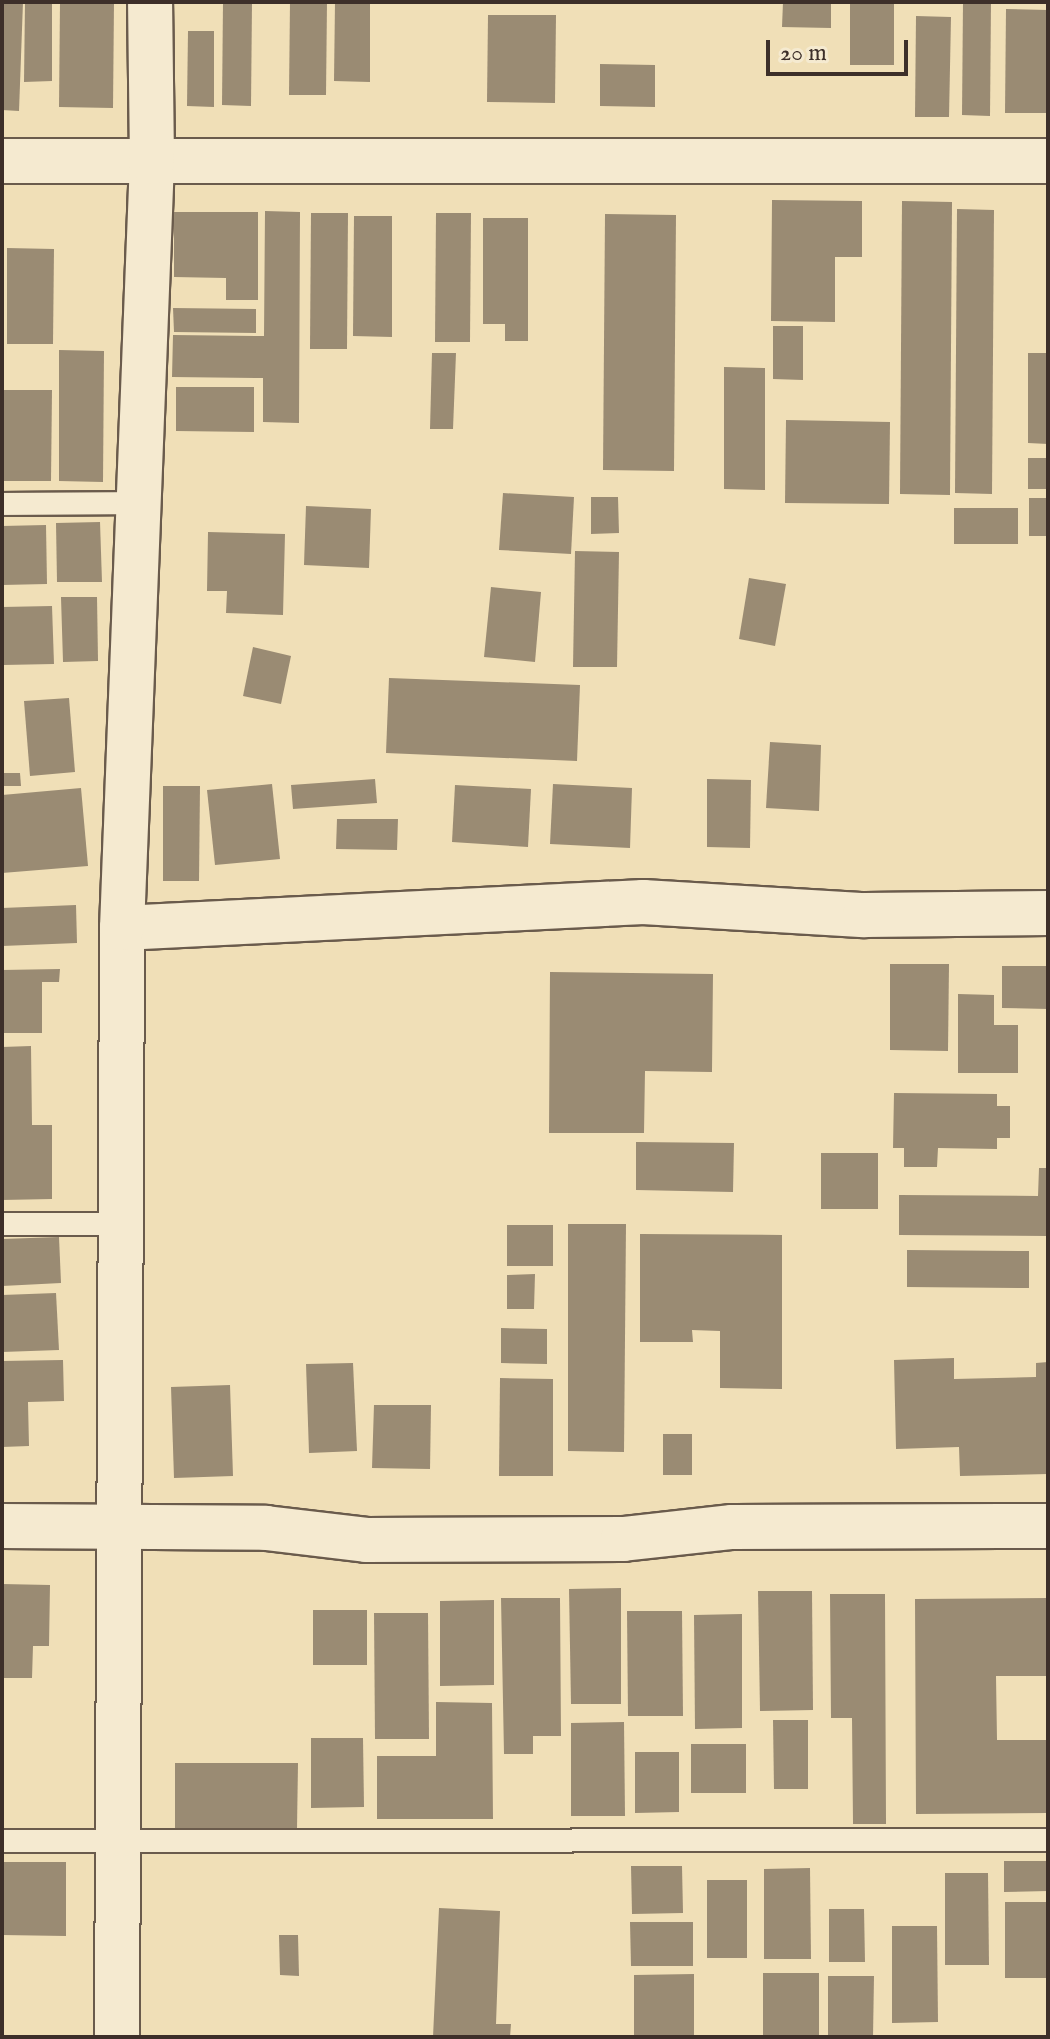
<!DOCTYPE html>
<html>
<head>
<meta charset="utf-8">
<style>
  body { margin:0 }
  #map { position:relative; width:1050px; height:2039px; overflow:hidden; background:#f0dfb7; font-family:"IM FELL English",serif }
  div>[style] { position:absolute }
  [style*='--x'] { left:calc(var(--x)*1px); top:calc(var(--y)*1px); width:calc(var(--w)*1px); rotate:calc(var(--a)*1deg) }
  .building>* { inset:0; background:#9a8b73 }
  .roads { filter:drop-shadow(2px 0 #6a5b4c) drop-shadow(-2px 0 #6a5b4c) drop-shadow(0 2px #6a5b4c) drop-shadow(0 -2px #6a5b4c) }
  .lane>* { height:22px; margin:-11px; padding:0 11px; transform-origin:11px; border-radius:11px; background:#f5ead0 }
  .street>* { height:44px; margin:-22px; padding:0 22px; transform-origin:22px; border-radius:22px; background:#f5ead0 }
  .secondary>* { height:44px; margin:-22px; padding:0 22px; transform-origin:22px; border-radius:22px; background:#f5ead0 }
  span { translate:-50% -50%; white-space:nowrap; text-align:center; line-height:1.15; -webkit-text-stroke:6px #f5ead0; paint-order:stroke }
  .frame { position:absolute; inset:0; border:4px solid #3d2f29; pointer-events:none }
  .scale { position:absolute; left:766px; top:40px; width:142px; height:36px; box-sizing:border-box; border:4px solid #3d2f29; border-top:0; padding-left:10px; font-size:24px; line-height:28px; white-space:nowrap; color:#3d2f29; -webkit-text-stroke:6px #f5ead0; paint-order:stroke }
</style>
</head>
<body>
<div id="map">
  <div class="building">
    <i style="clip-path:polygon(2px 2px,23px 2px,19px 111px,2px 110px)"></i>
    <i style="clip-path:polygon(25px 2px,52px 2px,52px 81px,24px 82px)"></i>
    <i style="clip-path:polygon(60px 2px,114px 2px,113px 108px,59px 107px)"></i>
    <i style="clip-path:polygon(223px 2px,252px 2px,251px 106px,222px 105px)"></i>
    <i style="clip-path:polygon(290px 2px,327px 2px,326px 95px,289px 95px)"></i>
    <i style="clip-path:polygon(335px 2px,370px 2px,370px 82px,334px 81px)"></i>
    <i style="clip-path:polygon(783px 2px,831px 2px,831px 28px,782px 27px)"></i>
    <i style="clip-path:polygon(850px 2px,894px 2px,894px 65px,850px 65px)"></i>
    <i style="clip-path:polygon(963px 2px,991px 2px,990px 116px,962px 115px)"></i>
    <i style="clip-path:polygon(1006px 9px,1048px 10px,1048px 113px,1005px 113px)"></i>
    <i style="clip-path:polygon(488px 15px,556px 15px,555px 103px,487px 102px)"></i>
    <i style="clip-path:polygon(916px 16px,951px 17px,949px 117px,915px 117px)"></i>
    <i style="clip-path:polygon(188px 31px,214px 31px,214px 107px,187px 106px)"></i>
    <i style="clip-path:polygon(600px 64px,655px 65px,655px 107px,600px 106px)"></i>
    <i style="clip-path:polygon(772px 200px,862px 201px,862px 257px,835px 257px,835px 322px,771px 321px)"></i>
    <i style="clip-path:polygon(902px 201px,952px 202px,950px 495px,900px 494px)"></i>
    <i style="clip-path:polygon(957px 209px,994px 210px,992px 494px,955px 493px)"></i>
    <i style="clip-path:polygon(265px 211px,300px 212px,299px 423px,263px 422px,263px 378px,172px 377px,173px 335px,264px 336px)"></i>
    <i style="clip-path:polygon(174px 212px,258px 212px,258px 300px,226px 300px,226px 278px,174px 277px)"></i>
    <i style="clip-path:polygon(311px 213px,348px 213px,347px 349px,310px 349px)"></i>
    <i style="clip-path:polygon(436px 213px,471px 213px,470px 342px,435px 342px)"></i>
    <i style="clip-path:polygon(605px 214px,676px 215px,674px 471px,603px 470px)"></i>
    <i style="clip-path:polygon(354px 216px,392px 216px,392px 337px,353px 336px)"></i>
    <i style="clip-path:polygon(483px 218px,528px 218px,528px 341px,505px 341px,505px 324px,483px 324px)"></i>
    <i style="clip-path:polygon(7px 248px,54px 249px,53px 344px,7px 344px)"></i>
    <i style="clip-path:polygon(173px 308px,256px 309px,256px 333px,174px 332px)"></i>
    <i style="clip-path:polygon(773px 326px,803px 326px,803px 380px,773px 379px)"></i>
    <i style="clip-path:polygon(59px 350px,104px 351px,103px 482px,59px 481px)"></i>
    <i style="clip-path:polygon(432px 353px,456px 353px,453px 429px,430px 429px)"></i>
    <i style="clip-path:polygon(1028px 353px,1048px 353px,1048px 444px,1028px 443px)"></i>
    <i style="clip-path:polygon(724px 367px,765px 368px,765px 490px,724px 489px)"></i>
    <i style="clip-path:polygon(176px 387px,254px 387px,254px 432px,176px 431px)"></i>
    <i style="clip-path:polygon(2px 390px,52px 390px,51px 481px,2px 481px)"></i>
    <i style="clip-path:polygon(786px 420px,890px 422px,889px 504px,785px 503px)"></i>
    <i style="clip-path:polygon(1028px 458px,1048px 458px,1048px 489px,1028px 489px)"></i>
    <i style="clip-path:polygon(503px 493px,574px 497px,571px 554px,499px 550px)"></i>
    <i style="clip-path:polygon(591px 497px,618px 497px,619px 533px,591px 534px)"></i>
    <i style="clip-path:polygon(1029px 498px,1048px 498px,1048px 536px,1029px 536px)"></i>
    <i style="clip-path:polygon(306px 506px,371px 509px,369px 568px,304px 565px)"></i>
    <i style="clip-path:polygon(954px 508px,1018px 508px,1018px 544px,954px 544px)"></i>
    <i style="clip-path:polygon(100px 522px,102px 582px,57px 582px,56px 523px)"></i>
    <i style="clip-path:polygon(46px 525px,47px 584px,2px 585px,2px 526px)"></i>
    <i style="clip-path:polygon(208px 532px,285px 534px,283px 615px,226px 613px,227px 591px,207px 591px)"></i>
    <i style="clip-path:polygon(575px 551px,619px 552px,617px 667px,573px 667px)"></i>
    <i style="clip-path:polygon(749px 578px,786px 584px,775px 646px,739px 639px)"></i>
    <i style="clip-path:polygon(491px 587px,541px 592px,535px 662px,484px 657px)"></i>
    <i style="clip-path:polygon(61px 597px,97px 597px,98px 661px,63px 662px)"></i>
    <i style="clip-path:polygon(52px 606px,54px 664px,3px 665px,2px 607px)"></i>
    <i style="clip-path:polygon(253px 647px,291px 656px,281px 704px,243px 696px)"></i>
    <i style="clip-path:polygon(389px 678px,580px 685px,577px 761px,386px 753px)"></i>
    <i style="clip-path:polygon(69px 698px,75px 772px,30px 776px,24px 701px)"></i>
    <i style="clip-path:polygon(770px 742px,821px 745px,819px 811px,766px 808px)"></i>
    <i style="clip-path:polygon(2px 773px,20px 773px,21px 786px,2px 786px)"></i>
    <i style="clip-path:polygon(375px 779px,377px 803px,293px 809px,291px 785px)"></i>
    <i style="clip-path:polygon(707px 779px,751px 780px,750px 848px,707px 847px)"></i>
    <i style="clip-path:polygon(272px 784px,280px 859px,215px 865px,207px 790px)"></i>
    <i style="clip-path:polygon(553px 784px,632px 788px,630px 848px,550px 844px)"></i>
    <i style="clip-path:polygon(455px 785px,531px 789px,528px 847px,452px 842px)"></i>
    <i style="clip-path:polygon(163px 786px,200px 786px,199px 881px,163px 881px)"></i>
    <i style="clip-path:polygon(81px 788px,88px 866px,2px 873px,2px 795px)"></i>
    <i style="clip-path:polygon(337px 819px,398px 819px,397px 850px,336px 849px)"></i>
    <i style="clip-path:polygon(76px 905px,77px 943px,2px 946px,2px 908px)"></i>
    <i style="clip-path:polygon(890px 964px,949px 964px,948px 1051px,890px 1050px)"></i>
    <i style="clip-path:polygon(1002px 966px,1048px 966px,1048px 1009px,1002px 1008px)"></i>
    <i style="clip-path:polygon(60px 969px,59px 982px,42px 982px,42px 1033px,2px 1033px,2px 970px)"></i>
    <i style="clip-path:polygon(550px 972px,713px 974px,712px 1072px,645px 1071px,644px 1133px,549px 1133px)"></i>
    <i style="clip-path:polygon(958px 994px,994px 995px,994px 1025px,1018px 1025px,1018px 1073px,958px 1073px)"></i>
    <i style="clip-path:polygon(31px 1046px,32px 1125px,52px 1125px,52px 1199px,2px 1200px,2px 1047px)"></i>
    <i style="clip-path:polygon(894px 1093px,997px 1094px,997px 1106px,1010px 1106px,1010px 1138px,997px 1138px,997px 1149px,938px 1148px,937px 1167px,904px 1167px,904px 1148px,893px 1148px)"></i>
    <i style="clip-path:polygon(636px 1142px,734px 1143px,733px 1192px,636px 1190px)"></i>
    <i style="clip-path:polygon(821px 1153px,878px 1153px,878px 1209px,821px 1209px)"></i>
    <i style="clip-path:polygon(1039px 1168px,1048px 1168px,1048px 1236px,899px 1235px,899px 1195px,1038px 1196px)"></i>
    <i style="clip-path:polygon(568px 1224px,626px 1224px,624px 1452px,568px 1451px)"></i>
    <i style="clip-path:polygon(507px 1225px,553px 1225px,553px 1266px,507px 1266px)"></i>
    <i style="clip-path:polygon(640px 1234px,782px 1235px,782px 1389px,720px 1388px,720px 1331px,692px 1330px,693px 1342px,640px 1342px)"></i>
    <i style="clip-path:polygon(59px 1237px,61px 1283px,2px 1286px,2px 1239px)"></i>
    <i style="clip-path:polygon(907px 1250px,1029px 1251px,1029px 1288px,907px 1287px)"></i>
    <i style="clip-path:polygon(535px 1274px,534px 1309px,507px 1309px,507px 1275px)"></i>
    <i style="clip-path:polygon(56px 1293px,59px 1350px,2px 1352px,2px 1295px)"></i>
    <i style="clip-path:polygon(501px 1328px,547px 1329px,547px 1364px,501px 1363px)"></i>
    <i style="clip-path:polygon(954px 1358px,954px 1379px,1036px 1377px,1036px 1363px,1048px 1362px,1048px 1474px,960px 1476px,959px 1447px,896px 1449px,894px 1360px)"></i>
    <i style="clip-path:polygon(63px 1360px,64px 1401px,28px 1402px,29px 1446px,2px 1447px,2px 1361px)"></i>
    <i style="clip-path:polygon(353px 1363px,357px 1451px,309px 1453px,306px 1364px)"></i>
    <i style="clip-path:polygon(500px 1378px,553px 1379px,553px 1476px,499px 1476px)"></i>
    <i style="clip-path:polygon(230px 1385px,233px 1476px,174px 1478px,171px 1387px)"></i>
    <i style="clip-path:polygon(374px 1405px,431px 1405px,430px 1469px,372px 1468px)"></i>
    <i style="clip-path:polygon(663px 1434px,692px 1434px,692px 1475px,663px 1475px)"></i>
    <i style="clip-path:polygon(2px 1584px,50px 1585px,49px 1646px,33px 1646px,32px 1678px,2px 1678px)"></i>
    <i style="clip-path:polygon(621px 1588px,621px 1704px,571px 1704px,569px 1589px)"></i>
    <i style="clip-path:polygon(758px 1591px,812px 1591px,813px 1710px,760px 1711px)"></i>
    <i style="clip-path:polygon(830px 1594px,885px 1594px,886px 1824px,853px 1824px,852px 1718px,831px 1718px)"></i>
    <i style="clip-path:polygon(501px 1598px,560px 1598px,561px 1736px,533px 1736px,533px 1754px,504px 1754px)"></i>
    <i style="clip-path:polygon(1048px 1598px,1048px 1676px,996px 1676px,997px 1740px,1048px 1740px,1048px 1813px,916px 1814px,915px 1599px)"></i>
    <i style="clip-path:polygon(494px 1600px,494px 1685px,440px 1686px,440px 1601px)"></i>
    <i style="clip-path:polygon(313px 1610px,367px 1610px,367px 1665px,313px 1665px)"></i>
    <i style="clip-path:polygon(627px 1611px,682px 1611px,683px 1716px,628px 1716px)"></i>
    <i style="clip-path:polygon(374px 1613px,428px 1613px,429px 1739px,375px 1739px)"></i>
    <i style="clip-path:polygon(742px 1614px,742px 1728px,695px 1729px,694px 1615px)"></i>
    <i style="clip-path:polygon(436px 1702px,492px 1703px,493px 1819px,377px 1819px,377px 1756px,436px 1756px)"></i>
    <i style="clip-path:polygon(773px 1720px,808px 1720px,808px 1789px,774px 1789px)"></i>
    <i style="clip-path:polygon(624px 1722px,625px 1816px,571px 1816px,571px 1723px)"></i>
    <i style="clip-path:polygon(311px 1738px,363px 1738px,364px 1807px,311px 1808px)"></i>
    <i style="clip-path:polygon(691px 1744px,746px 1744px,746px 1793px,691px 1793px)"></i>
    <i style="clip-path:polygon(635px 1752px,679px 1752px,679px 1812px,635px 1813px)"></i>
    <i style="clip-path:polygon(175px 1763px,298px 1763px,297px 1829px,175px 1828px)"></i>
    <i style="clip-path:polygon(1004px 1861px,1048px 1861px,1048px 1891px,1004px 1892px)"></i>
    <i style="clip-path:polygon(2px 1862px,66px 1862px,66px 1936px,2px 1935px)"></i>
    <i style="clip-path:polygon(631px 1866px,682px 1866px,683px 1913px,632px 1914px)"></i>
    <i style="clip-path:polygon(810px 1868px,811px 1959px,764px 1959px,764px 1869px)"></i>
    <i style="clip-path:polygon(945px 1873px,988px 1873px,989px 1965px,945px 1965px)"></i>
    <i style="clip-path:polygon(707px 1880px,747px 1880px,747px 1958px,707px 1958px)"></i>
    <i style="clip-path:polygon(1005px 1902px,1048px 1902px,1048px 1978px,1005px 1978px)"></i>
    <i style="clip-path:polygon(439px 1908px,500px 1911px,496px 2024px,511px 2024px,510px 2037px,433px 2037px)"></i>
    <i style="clip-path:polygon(829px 1909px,864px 1909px,865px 1962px,829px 1962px)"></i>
    <i style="clip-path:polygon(630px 1922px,693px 1922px,693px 1966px,631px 1966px)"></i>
    <i style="clip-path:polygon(892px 1926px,937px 1926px,938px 2022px,892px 2023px)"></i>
    <i style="clip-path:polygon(279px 1935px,298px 1935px,299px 1976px,280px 1975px)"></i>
    <i style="clip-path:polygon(763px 1973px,819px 1973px,819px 2037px,763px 2037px)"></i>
    <i style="clip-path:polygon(694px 1974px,694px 2037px,634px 2037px,634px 1975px)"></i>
    <i style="clip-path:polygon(828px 1976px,874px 1976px,873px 2037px,828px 2037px)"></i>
  </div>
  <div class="roads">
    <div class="lane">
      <i style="--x:2;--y:504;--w:137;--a:-0.4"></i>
      <i style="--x:2;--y:1224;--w:117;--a:0"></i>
      <i style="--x:2;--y:1841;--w:1046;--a:-0.05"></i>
    </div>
    <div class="street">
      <i style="--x:122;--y:928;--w:522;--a:-2.86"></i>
      <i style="--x:643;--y:902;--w:222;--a:3.4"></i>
      <i style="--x:865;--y:915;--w:183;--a:-0.6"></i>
      <i style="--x:2;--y:1526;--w:264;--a:0.4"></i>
      <i style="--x:266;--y:1528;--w:101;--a:6.8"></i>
      <i style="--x:366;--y:1540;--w:257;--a:-0.2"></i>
      <i style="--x:623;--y:1539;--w:110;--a:-6.3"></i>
      <i style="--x:732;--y:1527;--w:316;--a:-0.2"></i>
    </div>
    <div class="secondary">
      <i style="--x:2;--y:161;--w:1046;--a:0"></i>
      <i style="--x:117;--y:2037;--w:1109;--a:-89.74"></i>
      <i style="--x:122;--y:928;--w:767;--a:-87.76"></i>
      <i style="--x:152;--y:162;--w:160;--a:-90.7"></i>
    </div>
  </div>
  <div class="frame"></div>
  <div class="scale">20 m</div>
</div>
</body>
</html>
